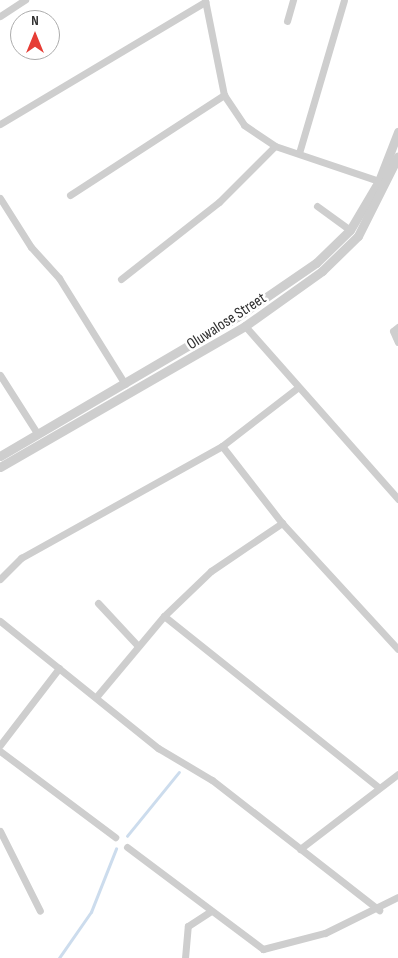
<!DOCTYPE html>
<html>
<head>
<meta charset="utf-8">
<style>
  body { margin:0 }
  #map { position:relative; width:398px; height:958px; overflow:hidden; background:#fff; font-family:"Sofia Sans Condensed",sans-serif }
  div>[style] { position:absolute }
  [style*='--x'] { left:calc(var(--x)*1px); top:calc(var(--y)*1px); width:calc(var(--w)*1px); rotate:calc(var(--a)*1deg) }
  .stream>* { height:2.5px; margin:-1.25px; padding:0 1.25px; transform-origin:1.25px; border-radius:1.25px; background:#ccdced }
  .minor>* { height:7px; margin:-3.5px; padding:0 3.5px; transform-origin:3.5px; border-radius:3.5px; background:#cecece }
  .tertiary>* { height:9px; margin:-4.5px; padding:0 4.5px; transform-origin:4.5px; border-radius:4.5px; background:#cecece }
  span { translate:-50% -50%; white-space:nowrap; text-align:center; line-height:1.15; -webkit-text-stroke:5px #fff; paint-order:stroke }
  .street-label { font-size:16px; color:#313131 }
  .north { position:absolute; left:10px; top:10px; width:50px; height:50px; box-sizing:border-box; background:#fff; border:1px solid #adadad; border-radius:50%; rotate:0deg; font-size:14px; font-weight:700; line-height:20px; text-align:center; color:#313131 }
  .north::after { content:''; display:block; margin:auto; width:18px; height:22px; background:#e63d35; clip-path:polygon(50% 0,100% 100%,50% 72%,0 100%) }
</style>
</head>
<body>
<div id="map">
  <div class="stream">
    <i style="--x:127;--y:836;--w:82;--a:-50.9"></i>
    <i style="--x:59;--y:958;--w:56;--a:-55.2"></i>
    <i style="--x:91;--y:912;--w:68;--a:-68.4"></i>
  </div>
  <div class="minor">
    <i style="--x:205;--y:0;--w:97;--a:78.7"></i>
    <i style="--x:224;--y:95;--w:36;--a:56"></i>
    <i style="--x:244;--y:125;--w:37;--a:34"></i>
    <i style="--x:275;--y:146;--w:110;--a:18.6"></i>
    <i style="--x:0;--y:16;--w:30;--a:-33"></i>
    <i style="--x:287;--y:21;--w:22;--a:-74"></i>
    <i style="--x:0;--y:124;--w:239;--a:-30.8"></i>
    <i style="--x:299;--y:153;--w:159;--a:-73.6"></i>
    <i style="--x:70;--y:195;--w:184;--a:-33"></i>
    <i style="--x:0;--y:198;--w:58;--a:57.7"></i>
    <i style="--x:31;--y:247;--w:42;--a:47.9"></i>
    <i style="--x:59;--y:278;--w:125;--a:58.1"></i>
    <i style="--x:317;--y:206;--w:41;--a:36"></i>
    <i style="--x:121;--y:279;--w:125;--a:-38.2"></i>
    <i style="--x:219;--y:202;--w:79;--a:-45"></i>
    <i style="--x:245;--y:326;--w:231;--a:48.5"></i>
    <i style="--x:398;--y:327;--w:6;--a:141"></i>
    <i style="--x:393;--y:331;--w:12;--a:66"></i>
    <i style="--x:0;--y:375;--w:69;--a:57.5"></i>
    <i style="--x:222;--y:446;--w:98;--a:52.1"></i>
    <i style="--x:282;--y:523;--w:171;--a:47.4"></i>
    <i style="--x:0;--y:579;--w:30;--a:-45"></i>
    <i style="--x:21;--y:558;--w:230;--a:-29.1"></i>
    <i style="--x:222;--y:446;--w:95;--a:-37.7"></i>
    <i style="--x:98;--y:603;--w:59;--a:47.1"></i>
    <i style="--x:164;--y:616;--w:274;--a:38.6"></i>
    <i style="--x:0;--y:621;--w:203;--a:38.8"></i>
    <i style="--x:158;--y:748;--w:63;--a:30.7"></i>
    <i style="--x:212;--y:780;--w:212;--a:37.9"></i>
    <i style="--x:97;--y:696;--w:104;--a:-50.1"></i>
    <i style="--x:164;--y:616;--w:65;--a:-43.8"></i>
    <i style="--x:211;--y:571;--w:86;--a:-34.1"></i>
    <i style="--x:0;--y:745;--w:97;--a:-52.5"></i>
    <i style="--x:0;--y:751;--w:144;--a:36.8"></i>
    <i style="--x:0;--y:831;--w:89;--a:63.4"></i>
    <i style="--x:127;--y:847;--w:170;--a:36.9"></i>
    <i style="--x:263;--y:949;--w:64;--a:-14.5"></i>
    <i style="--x:325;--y:933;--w:81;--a:-26.3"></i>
    <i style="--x:300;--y:849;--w:123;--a:-37.4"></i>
    <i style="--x:185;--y:958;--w:32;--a:-85"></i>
    <i style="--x:188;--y:926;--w:27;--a:-33"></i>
  </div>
  <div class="tertiary">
    <i style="--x:0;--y:456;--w:275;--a:-30.4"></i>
    <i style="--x:237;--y:317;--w:96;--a:-34.4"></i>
    <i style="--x:316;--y:263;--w:47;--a:-44.1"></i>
    <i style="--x:350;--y:230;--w:57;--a:-59.4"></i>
    <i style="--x:379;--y:181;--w:53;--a:-68.8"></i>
    <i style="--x:0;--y:467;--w:283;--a:-29.9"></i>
    <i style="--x:245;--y:326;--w:95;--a:-35.5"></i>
    <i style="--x:322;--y:271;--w:50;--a:-44.2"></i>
    <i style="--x:358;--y:236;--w:89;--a:-63.4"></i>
  </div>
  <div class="street-label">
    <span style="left:227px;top:322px;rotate:-33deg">Oluwalose Street</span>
  </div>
  <div class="north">N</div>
</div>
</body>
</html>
